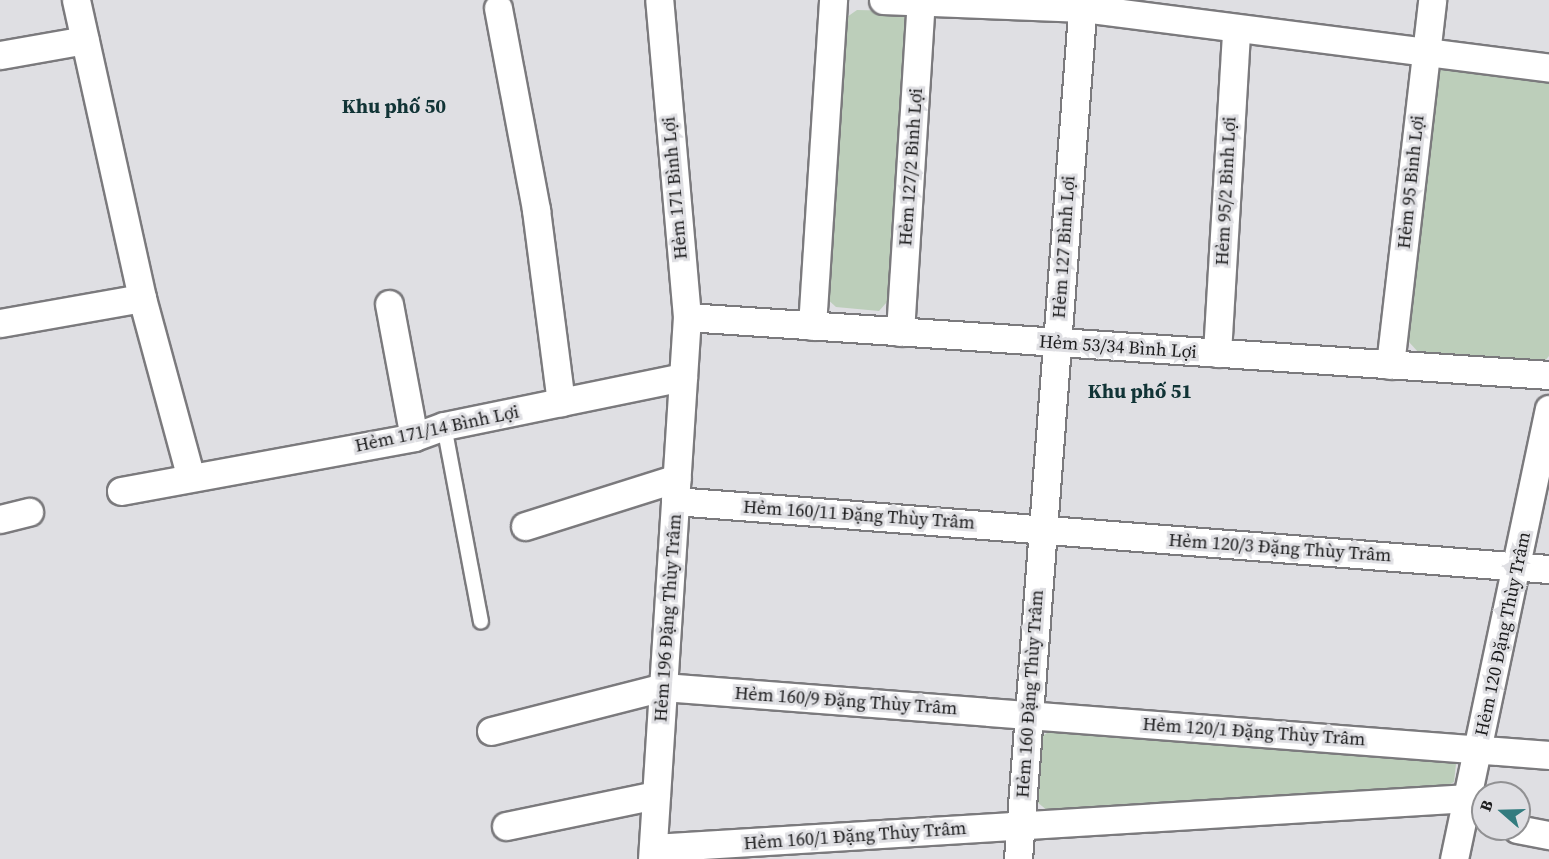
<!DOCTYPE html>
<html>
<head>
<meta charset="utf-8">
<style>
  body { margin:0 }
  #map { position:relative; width:1549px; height:859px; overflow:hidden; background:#dfdfe3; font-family:"Source Serif 4",serif }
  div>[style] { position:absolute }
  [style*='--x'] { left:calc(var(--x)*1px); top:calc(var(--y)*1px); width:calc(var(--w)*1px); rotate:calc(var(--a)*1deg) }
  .green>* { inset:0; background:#bcceba }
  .roads { filter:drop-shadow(2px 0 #7b7a7d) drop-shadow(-2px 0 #7b7a7d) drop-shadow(0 2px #7b7a7d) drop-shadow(0 -2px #7b7a7d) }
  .lane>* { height:14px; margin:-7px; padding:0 7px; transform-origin:7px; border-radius:7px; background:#fff }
  .street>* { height:27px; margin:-13.5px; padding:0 13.5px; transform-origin:13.5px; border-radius:13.5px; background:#fff }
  span { translate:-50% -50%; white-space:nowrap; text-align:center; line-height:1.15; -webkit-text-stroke:6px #dfdfe3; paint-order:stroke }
  .street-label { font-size:18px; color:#1b1b1c }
  .neighbourhood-label { font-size:20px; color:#113436; font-weight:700 }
  .north { position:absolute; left:1471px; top:781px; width:60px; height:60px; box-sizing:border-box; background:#dfdfe3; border:2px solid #919193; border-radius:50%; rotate:290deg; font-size:16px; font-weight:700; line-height:24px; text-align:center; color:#1b1b1c }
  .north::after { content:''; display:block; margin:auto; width:21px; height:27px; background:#337c7f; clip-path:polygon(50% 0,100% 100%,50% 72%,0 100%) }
</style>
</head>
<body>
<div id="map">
  <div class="green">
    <i style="clip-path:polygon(857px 10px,901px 11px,908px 21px,887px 302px,879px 311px,836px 307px,825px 297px,847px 17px)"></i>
    <i style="clip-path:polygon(1447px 66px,1549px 79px,1549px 356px,1542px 364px,1420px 354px,1408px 341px,1436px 73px)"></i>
    <i style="clip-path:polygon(1054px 729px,1445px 759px,1456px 764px,1454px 782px,1441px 789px,1048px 811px,1037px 802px,1042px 736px)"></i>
  </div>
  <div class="roads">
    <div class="lane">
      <i style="--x:444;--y:426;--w:199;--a:79.3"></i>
    </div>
    <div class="street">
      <i style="--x:76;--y:0;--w:305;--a:77.5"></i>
      <i style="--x:142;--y:298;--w:183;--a:74.8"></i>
      <i style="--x:883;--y:0;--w:200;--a:2.3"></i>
      <i style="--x:1083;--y:8;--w:470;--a:7.3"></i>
      <i style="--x:498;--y:8;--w:206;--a:79.3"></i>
      <i style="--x:536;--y:210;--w:194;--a:82.6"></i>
      <i style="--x:0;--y:55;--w:86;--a:-10"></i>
      <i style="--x:389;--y:304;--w:135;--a:79.4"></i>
      <i style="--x:687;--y:317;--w:864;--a:3.85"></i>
      <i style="--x:0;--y:323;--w:144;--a:-10"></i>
      <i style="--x:812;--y:326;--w:327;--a:-86.3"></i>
      <i style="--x:900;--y:332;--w:332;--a:-86.4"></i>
      <i style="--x:1217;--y:353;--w:325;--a:-86.6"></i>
      <i style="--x:1390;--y:365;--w:367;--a:-83.4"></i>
      <i style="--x:121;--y:491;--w:298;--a:-10.4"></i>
      <i style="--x:414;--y:437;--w:32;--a:-20"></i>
      <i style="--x:444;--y:426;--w:244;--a:-11.6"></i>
      <i style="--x:675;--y:501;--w:877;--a:4.45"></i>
      <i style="--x:0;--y:519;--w:30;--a:-14"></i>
      <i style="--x:525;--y:526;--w:159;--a:-17.5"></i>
      <i style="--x:491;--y:731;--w:178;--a:-14.3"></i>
      <i style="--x:663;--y:687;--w:889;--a:4.39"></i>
      <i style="--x:506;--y:826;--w:153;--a:-11.7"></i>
      <i style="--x:1517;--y:829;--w:33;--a:11"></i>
      <i style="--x:653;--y:848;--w:817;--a:-3.51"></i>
      <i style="--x:652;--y:859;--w:543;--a:-86.31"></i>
      <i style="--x:687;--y:317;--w:318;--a:-95"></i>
      <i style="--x:1018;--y:859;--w:861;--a:-85.67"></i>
      <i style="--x:1454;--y:859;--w:460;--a:-78.1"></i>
    </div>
  </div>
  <div class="street-label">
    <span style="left:911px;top:167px;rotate:-86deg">Hẻm 127/2 Bình Lợi</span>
    <span style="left:1411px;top:182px;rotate:-84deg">Hẻm 95 Bình Lợi</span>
    <span style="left:675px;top:188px;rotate:-95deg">Hẻm 171 Bình Lợi</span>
    <span style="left:1226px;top:191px;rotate:-87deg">Hẻm 95/2 Bình Lợi</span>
    <span style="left:1064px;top:247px;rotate:-86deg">Hẻm 127 Bình Lợi</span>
    <span style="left:1118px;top:347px;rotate:4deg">Hẻm 53/34 Bình Lợi</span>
    <span style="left:437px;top:429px;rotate:-12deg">Hẻm 171/14 Bình Lợi</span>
    <span style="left:859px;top:515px;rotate:4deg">Hẻm 160/11 Đặng Thùy Trâm</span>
    <span style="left:1280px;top:548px;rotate:4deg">Hẻm 120/3 Đặng Thùy Trâm</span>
    <span style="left:668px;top:618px;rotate:-86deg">Hẻm 196 Đặng Thùy Trâm</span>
    <span style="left:1503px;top:634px;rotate:-78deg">Hẻm 120 Đặng Thùy Trâm</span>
    <span style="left:1030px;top:694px;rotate:-86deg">Hẻm 160 Đặng Thùy Trâm</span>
    <span style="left:846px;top:701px;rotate:4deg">Hẻm 160/9 Đặng Thùy Trâm</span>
    <span style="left:1254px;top:732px;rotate:4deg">Hẻm 120/1 Đặng Thùy Trâm</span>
    <span style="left:855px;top:836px;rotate:-4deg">Hẻm 160/1 Đặng Thùy Trâm</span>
  </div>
  <div class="neighbourhood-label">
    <span style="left:394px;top:106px">Khu phố 50</span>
    <span style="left:1140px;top:391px">Khu phố 51</span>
  </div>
  <div class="north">B</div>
</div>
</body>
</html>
